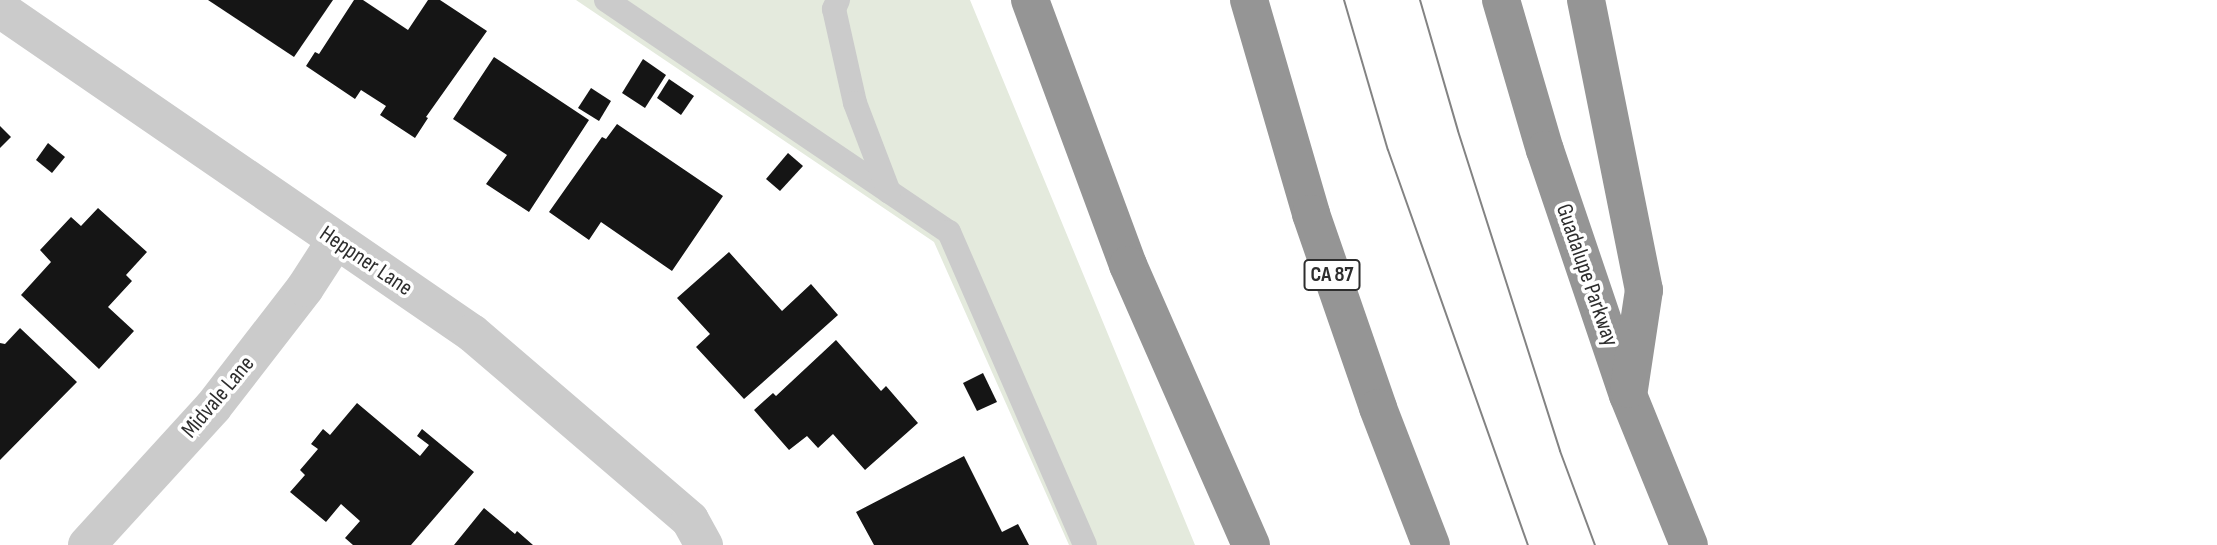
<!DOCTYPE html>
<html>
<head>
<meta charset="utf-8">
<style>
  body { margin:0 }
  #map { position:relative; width:2217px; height:545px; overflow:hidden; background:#fff; font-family:"Sofia Sans Condensed",sans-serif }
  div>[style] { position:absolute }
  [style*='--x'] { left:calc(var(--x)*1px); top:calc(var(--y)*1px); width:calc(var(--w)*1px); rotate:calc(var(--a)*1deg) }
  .green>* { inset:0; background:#e4eadd }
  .building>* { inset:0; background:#151515 }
  .service>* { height:24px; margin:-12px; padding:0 12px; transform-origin:12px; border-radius:12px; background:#cbcbcb }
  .minor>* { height:38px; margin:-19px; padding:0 19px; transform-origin:19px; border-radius:19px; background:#cbcbcb }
  .motorway>* { height:38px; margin:-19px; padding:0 19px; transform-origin:19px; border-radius:19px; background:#959595 }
  .tram>* { height:2px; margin:-1px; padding:0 1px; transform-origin:1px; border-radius:1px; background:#838383 }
  span { translate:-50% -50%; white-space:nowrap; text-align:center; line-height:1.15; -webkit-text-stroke:7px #fff; paint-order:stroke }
  .shield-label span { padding:2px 5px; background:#fff; border:2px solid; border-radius:5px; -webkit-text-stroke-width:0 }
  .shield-label { font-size:21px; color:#2e2e2e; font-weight:700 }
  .street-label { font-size:23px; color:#2e2e2e }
</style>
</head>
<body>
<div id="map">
  <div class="green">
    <i style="clip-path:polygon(576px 0,970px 0,1195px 545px,1069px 545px,934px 242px)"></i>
  </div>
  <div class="building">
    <i style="clip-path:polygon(208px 0,333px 0,294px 57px)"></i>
    <i style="clip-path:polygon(354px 0,363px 0,408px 30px,428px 0,440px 0,487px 31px,426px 117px,428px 118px,415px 138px,380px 115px,386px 106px,361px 90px,355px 99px,306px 66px,315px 52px,319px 54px)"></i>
    <i style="clip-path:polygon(494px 57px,589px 120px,529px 212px,486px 184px,507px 155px,453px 119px)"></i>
    <i style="clip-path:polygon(643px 59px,666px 75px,645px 108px,622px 93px)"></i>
    <i style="clip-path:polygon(669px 79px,694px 96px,681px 115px,657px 98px)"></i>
    <i style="clip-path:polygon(591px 88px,611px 101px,599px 121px,578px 108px)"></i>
    <i style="clip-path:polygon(617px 124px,723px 196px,672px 271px,601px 222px,589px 240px,549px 212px,602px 137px,606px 139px)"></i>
    <i style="clip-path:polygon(0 126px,11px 137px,0 148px)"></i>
    <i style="clip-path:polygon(48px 143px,65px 157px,52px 173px,36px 160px)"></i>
    <i style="clip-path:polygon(788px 153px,803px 166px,780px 191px,766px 179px)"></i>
    <i style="clip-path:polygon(98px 208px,147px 252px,126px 275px,132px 281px,108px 307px,134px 331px,99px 369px,21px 295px,51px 262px,40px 250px,71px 217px,81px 226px)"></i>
    <i style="clip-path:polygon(729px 252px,782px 311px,811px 284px,838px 315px,744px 399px,696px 347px,710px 334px,677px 298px)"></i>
    <i style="clip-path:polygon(20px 328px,77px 382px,0 460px,0 343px,5px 344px)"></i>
    <i style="clip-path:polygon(836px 340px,881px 391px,886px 386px,918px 423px,865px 470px,833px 434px,818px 448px,807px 436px,789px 450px,754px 410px,773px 393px,776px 396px)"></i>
    <i style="clip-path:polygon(983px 373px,997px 402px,977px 411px,963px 383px)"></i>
    <i style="clip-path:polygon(357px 403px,420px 456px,429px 445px,417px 436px,422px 429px,474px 472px,411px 545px,353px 545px,345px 538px,360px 521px,341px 504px,326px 522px,290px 492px,305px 475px,300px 470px,318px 449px,311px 444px,323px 429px,330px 435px)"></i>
    <i style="clip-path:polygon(964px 456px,1002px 532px,1018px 524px,1029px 545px,874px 545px,856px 512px)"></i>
    <i style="clip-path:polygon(484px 508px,515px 534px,517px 531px,533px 545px,454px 545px)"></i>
  </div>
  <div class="service">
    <i style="--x:606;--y:0;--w:414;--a:34.1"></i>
    <i style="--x:949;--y:232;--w:341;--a:66.5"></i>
    <i style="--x:838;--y:0;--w:10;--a:114"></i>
    <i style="--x:834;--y:9;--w:96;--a:77.4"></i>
    <i style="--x:855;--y:103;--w:95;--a:69.1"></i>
  </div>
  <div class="minor">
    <i style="--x:0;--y:9;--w:573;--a:34.47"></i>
    <i style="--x:472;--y:333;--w:287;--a:40.6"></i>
    <i style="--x:690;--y:520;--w:29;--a:61"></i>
    <i style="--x:87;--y:545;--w:187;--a:-47.6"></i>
    <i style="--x:213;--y:407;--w:150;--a:-52.3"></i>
    <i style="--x:305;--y:288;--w:57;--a:-57.1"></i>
  </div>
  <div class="motorway">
    <i style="--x:1030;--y:0;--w:283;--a:69.7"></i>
    <i style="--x:1128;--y:265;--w:306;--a:66.3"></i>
    <i style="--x:1249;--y:0;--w:223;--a:73.8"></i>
    <i style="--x:1311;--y:214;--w:205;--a:70.9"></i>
    <i style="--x:1378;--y:408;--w:147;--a:68.9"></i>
    <i style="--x:1501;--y:0;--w:156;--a:73.7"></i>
    <i style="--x:1545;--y:150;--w:259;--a:71.3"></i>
    <i style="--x:1628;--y:395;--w:162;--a:67.9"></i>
    <i style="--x:1586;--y:0;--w:296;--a:78.7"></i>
    <i style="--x:1644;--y:290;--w:100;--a:98.6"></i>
  </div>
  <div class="tram">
    <i style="--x:1344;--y:0;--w:156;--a:73.7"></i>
    <i style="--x:1388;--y:150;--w:419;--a:70.5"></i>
    <i style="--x:1420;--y:0;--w:136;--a:73.8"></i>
    <i style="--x:1458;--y:131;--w:336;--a:72.3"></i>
    <i style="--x:1560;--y:451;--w:100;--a:69.6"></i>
  </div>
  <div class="shield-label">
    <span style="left:1332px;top:275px">CA 87</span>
  </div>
  <div class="street-label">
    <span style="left:366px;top:261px;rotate:34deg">Heppner Lane</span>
    <span style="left:1587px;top:275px;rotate:71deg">Guadalupe Parkway</span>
    <span style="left:218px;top:397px;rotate:-50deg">Midvale Lane</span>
  </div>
</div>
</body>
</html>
